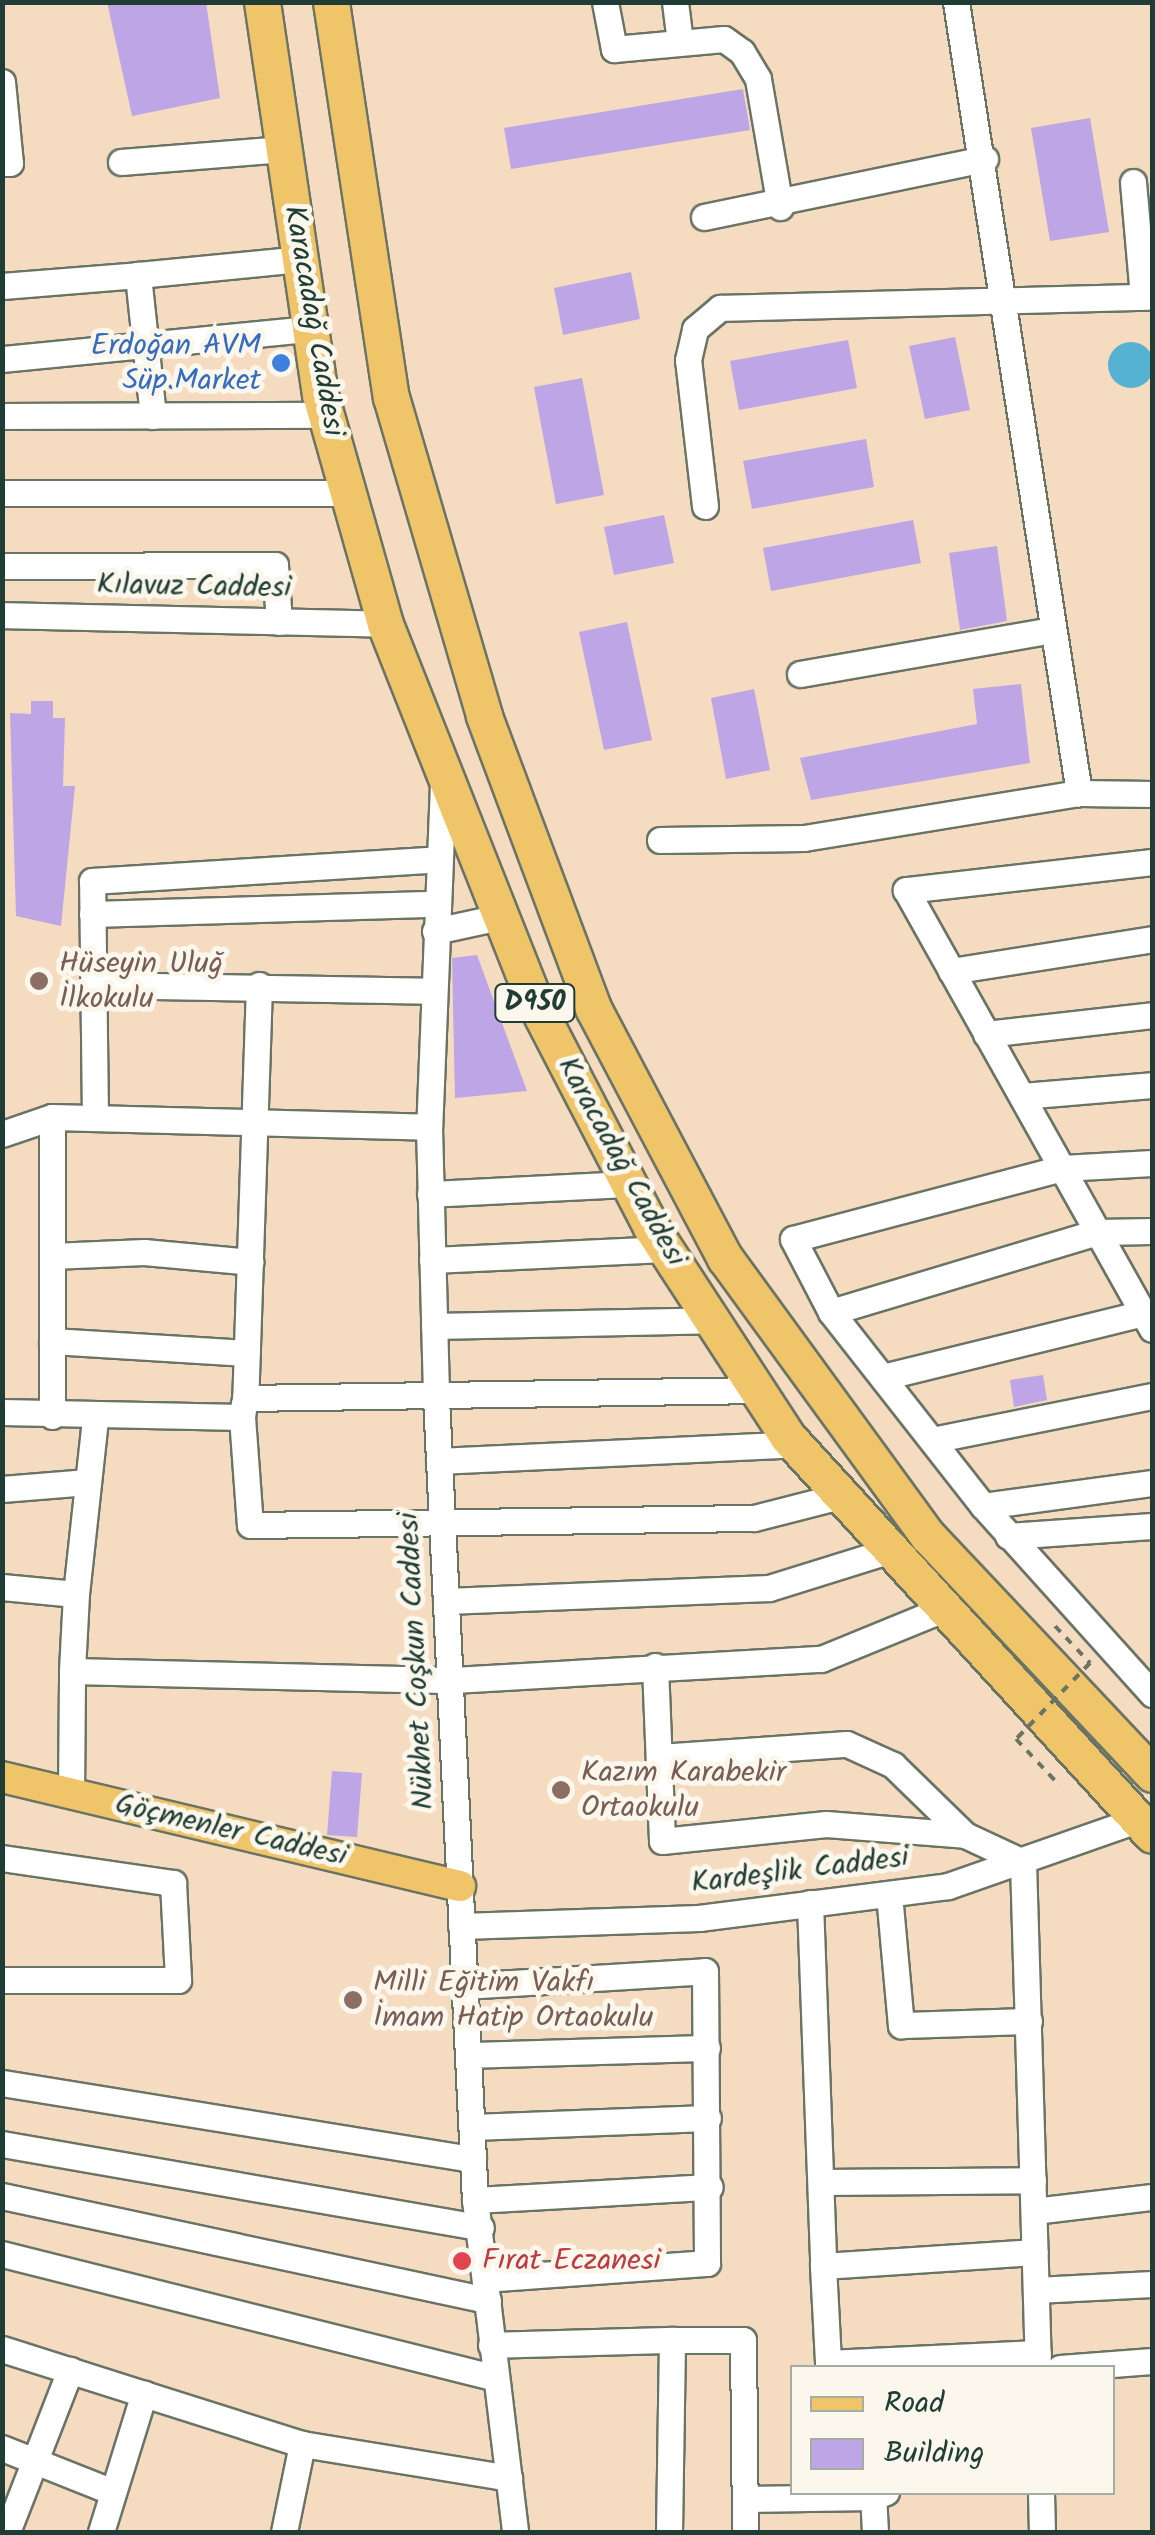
<!DOCTYPE html>
<html>
<head>
<meta charset="utf-8">
<style>
  body { margin:0 }
  #map { position:relative; width:1155px; height:2535px; overflow:hidden; background:#f5dbbf; font-family:Kalam,sans-serif }
  div>[style] { position:absolute }
  [style*='--x'] { left:calc(var(--x)*1px); top:calc(var(--y)*1px); width:calc(var(--w)*1px); rotate:calc(var(--a)*1deg) }
  .water>* { inset:0; background:#55b2d3 }
  .round { border-radius:50% }
  .building>* { inset:0; background:#bea5e5 }
  .roads { filter:drop-shadow(2px 0 #6a7465) drop-shadow(-2px 0 #6a7465) drop-shadow(0 2px #6a7465) drop-shadow(0 -2px #6a7465) }
  .minor>* { height:25px; margin:-12.5px; padding:0 12.5px; transform-origin:12.5px; border-radius:12.5px; background:#fff }
  .major>* { height:30px; margin:-15px; padding:0 15px; transform-origin:15px; border-radius:15px; background:#f0c469 }
  .highway>* { height:35px; margin:-17.5px; padding:0 17.5px; transform-origin:17.5px; border-radius:17.5px; background:#f0c469 }
  .path-bridge>* { height:4px; margin-top:-2px; transform-origin:0; background:repeating-linear-gradient(90deg,#6a7465 0 8px,transparent 0 16px) }
  .dots>* { width:28px; height:28px; translate:-50% -50%; box-sizing:border-box; border:5px solid #fbf7ec; border-radius:50% }
  span { translate:-50% -50%; white-space:nowrap; text-align:center; line-height:1.15; -webkit-text-stroke:10px #fbf7ec; paint-order:stroke }
  .shield-label span { padding:2px 8px; background:#fbf7ec; border:2px solid; border-radius:8px; -webkit-text-stroke-width:0 }
  .shield-label { font-size:28px; color:#1f3d34; font-weight:700 }
  .street-label { font-size:30px; color:#1f3d34 }
  .shop-label { font-size:30px; color:#366cbe }
  .right { translate:-100% -50%; text-align:right }
  .education-label { font-size:30px; color:#785e54 }
  .left { translate:0 -50%; text-align:left }
  .health-label { font-size:30px; color:#be3a42 }
  .frame { position:absolute; inset:0; border:5px solid #1f3d34; pointer-events:none }
  .legend { position:absolute; left:790px; top:2365px; width:325px; height:130px; box-sizing:border-box; background:#fbf7ec; border:2px solid #a3ada2; margin:0; padding:12px 18px; list-style:none; font-size:30px; color:#1f3d34 }
  .legend li { display:flex; align-items:center; gap:20px; height:50px }
  .legend b { width:50px; border:2px solid #a3ada2 }
</style>
</head>
<body>
<div id="map">
  <div class="water">
    <i class="round" style="left:1108px;top:342px;width:46px;height:46px"></i>
  </div>
  <div class="building">
    <i style="clip-path:polygon(107px 2px,206px 2px,220px 98px,132px 116px)"></i>
    <i style="clip-path:polygon(743px 89px,750px 130px,511px 169px,504px 128px)"></i>
    <i style="clip-path:polygon(1090px 118px,1109px 232px,1050px 241px,1031px 128px)"></i>
    <i style="clip-path:polygon(631px 272px,640px 319px,563px 335px,554px 288px)"></i>
    <i style="clip-path:polygon(955px 337px,970px 410px,925px 419px,909px 346px)"></i>
    <i style="clip-path:polygon(848px 340px,857px 388px,739px 410px,730px 361px)"></i>
    <i style="clip-path:polygon(582px 378px,604px 495px,556px 504px,534px 387px)"></i>
    <i style="clip-path:polygon(866px 439px,874px 487px,752px 509px,743px 461px)"></i>
    <i style="clip-path:polygon(664px 515px,674px 563px,614px 575px,604px 527px)"></i>
    <i style="clip-path:polygon(913px 520px,921px 563px,771px 591px,763px 548px)"></i>
    <i style="clip-path:polygon(997px 546px,1007px 621px,960px 630px,949px 553px)"></i>
    <i style="clip-path:polygon(627px 622px,652px 740px,604px 750px,579px 632px)"></i>
    <i style="clip-path:polygon(1021px 684px,1030px 763px,811px 800px,800px 758px,977px 724px,973px 689px)"></i>
    <i style="clip-path:polygon(754px 689px,770px 770px,726px 779px,711px 698px)"></i>
    <i style="clip-path:polygon(31px 701px,53px 701px,53px 718px,65px 718px,63px 786px,75px 786px,61px 926px,16px 916px,10px 713px,31px 714px)"></i>
    <i style="clip-path:polygon(477px 955px,527px 1091px,455px 1098px,452px 958px)"></i>
    <i style="clip-path:polygon(1043px 1375px,1047px 1400px,1014px 1407px,1010px 1380px)"></i>
    <i style="clip-path:polygon(332px 1771px,362px 1773px,357px 1837px,327px 1835px)"></i>
  </div>
  <div class="roads">
    <div class="minor">
      <i style="--x:605;--y:2;--w:48;--a:79.2"></i>
      <i style="--x:614;--y:49;--w:110;--a:-5.2"></i>
      <i style="--x:724;--y:39;--w:22;--a:36"></i>
      <i style="--x:742;--y:52;--w:31;--a:59"></i>
      <i style="--x:758;--y:79;--w:130;--a:80.2"></i>
      <i style="--x:675;--y:2;--w:40;--a:82.9"></i>
      <i style="--x:956;--y:2;--w:801;--a:81.16"></i>
      <i style="--x:2;--y:82;--w:81;--a:84.4"></i>
      <i style="--x:10;--y:163;--w:8;--a:180"></i>
      <i style="--x:121;--y:162;--w:163;--a:-4.6"></i>
      <i style="--x:1133;--y:182;--w:115;--a:85"></i>
      <i style="--x:704;--y:217;--w:287;--a:-11.7"></i>
      <i style="--x:2;--y:286;--w:136;--a:-4.6"></i>
      <i style="--x:2;--y:359;--w:309;--a:-5.6"></i>
      <i style="--x:2;--y:416;--w:324;--a:-0.2"></i>
      <i style="--x:153;--y:416;--w:142;--a:-96.1"></i>
      <i style="--x:138;--y:275;--w:163;--a:-5.6"></i>
      <i style="--x:2;--y:493;--w:345;--a:0"></i>
      <i style="--x:705;--y:506;--w:147;--a:-96.6"></i>
      <i style="--x:688;--y:360;--w:32;--a:-77"></i>
      <i style="--x:695;--y:329;--w:33;--a:-40"></i>
      <i style="--x:720;--y:308;--w:432;--a:-1.5"></i>
      <i style="--x:2;--y:566;--w:273;--a:-0.2"></i>
      <i style="--x:275;--y:565;--w:57;--a:86"></i>
      <i style="--x:2;--y:615;--w:383;--a:1.3"></i>
      <i style="--x:800;--y:674;--w:256;--a:-9.9"></i>
      <i style="--x:443;--y:784;--w:343;--a:92.3"></i>
      <i style="--x:429;--y:1127;--w:271;--a:88.5"></i>
      <i style="--x:436;--y:1398;--w:803;--a:87.22"></i>
      <i style="--x:475;--y:2200;--w:334;--a:83.1"></i>
      <i style="--x:660;--y:840;--w:144;--a:-0.8"></i>
      <i style="--x:804;--y:838;--w:279;--a:-9.3"></i>
      <i style="--x:1079;--y:793;--w:73;--a:0.8"></i>
      <i style="--x:1152;--y:862;--w:248;--a:173.5"></i>
      <i style="--x:906;--y:890;--w:503;--a:60.74"></i>
      <i style="--x:92;--y:914;--w:343;--a:-1.7"></i>
      <i style="--x:435;--y:931;--w:66;--a:-12.3"></i>
      <i style="--x:951;--y:971;--w:204;--a:-9"></i>
      <i style="--x:94;--y:985;--w:338;--a:1"></i>
      <i style="--x:259;--y:985;--w:413;--a:91.9"></i>
      <i style="--x:245;--y:1398;--w:513;--a:-0.89"></i>
      <i style="--x:986;--y:1034;--w:167;--a:-6.5"></i>
      <i style="--x:1022;--y:1096;--w:130;--a:-4.8"></i>
      <i style="--x:52;--y:1117;--w:299;--a:90"></i>
      <i style="--x:95;--y:1118;--w:237;--a:-90.7"></i>
      <i style="--x:92;--y:881;--w:347;--a:-3.6"></i>
      <i style="--x:2;--y:1134;--w:53;--a:-18.8"></i>
      <i style="--x:52;--y:1117;--w:377;--a:1.5"></i>
      <i style="--x:1152;--y:1163;--w:90;--a:176.8"></i>
      <i style="--x:1062;--y:1168;--w:278;--a:165.2"></i>
      <i style="--x:793;--y:1239;--w:82;--a:62.5"></i>
      <i style="--x:831;--y:1312;--w:246;--a:51.9"></i>
      <i style="--x:983;--y:1506;--w:253;--a:48"></i>
      <i style="--x:430;--y:1194;--w:199;--a:-2.9"></i>
      <i style="--x:52;--y:1256;--w:92;--a:-2.5"></i>
      <i style="--x:144;--y:1252;--w:107;--a:5.3"></i>
      <i style="--x:432;--y:1260;--w:233;--a:-2.7"></i>
      <i style="--x:831;--y:1312;--w:279;--a:-16.7"></i>
      <i style="--x:1098;--y:1232;--w:54;--a:-1.1"></i>
      <i style="--x:434;--y:1326;--w:278;--a:-1.2"></i>
      <i style="--x:52;--y:1341;--w:195;--a:3.5"></i>
      <i style="--x:887;--y:1376;--w:273;--a:-13.8"></i>
      <i style="--x:2;--y:1412;--w:240;--a:1.2"></i>
      <i style="--x:242;--y:1417;--w:14;--a:-82"></i>
      <i style="--x:242;--y:1417;--w:108;--a:85.8"></i>
      <i style="--x:250;--y:1525;--w:504;--a:-0.8"></i>
      <i style="--x:754;--y:1518;--w:89;--a:-14.3"></i>
      <i style="--x:937;--y:1439;--w:219;--a:-11.3"></i>
      <i style="--x:439;--y:1461;--w:356;--a:-2.7"></i>
      <i style="--x:2;--y:1489;--w:86;--a:-4.7"></i>
      <i style="--x:983;--y:1506;--w:171;--a:-7.8"></i>
      <i style="--x:1008;--y:1536;--w:144;--a:-4"></i>
      <i style="--x:2;--y:1587;--w:74;--a:5.4"></i>
      <i style="--x:76;--y:1594;--w:77;--a:93"></i>
      <i style="--x:76;--y:1594;--w:176;--a:-83.8"></i>
      <i style="--x:446;--y:1601;--w:323;--a:-2.3"></i>
      <i style="--x:769;--y:1588;--w:125;--a:-17.3"></i>
      <i style="--x:655;--y:1666;--w:175;--a:87.7"></i>
      <i style="--x:662;--y:1841;--w:165;--a:-5.9"></i>
      <i style="--x:826;--y:1824;--w:139;--a:4.5"></i>
      <i style="--x:965;--y:1835;--w:64;--a:25"></i>
      <i style="--x:1023;--y:1862;--w:506;--a:88.3"></i>
      <i style="--x:659;--y:1757;--w:188;--a:-4"></i>
      <i style="--x:847;--y:1744;--w:51;--a:24.5"></i>
      <i style="--x:893;--y:1765;--w:100;--a:44.2"></i>
      <i style="--x:71;--y:1794;--w:123;--a:-89.5"></i>
      <i style="--x:72;--y:1671;--w:381;--a:1.4"></i>
      <i style="--x:453;--y:1680;--w:369;--a:-3.3"></i>
      <i style="--x:821;--y:1659;--w:130;--a:-22.2"></i>
      <i style="--x:2;--y:1858;--w:173;--a:8.3"></i>
      <i style="--x:173;--y:1883;--w:97;--a:87"></i>
      <i style="--x:178;--y:1980;--w:176;--a:180"></i>
      <i style="--x:889;--y:1894;--w:132;--a:84.8"></i>
      <i style="--x:901;--y:2025;--w:128;--a:-1.8"></i>
      <i style="--x:810;--y:1903;--w:363;--a:87.9"></i>
      <i style="--x:823;--y:2266;--w:212;--a:-3.8"></i>
      <i style="--x:461;--y:1926;--w:238;--a:-1.9"></i>
      <i style="--x:699;--y:1918;--w:251;--a:-7.3"></i>
      <i style="--x:948;--y:1886;--w:199;--a:-19.3"></i>
      <i style="--x:463;--y:1986;--w:242;--a:-3.5"></i>
      <i style="--x:705;--y:1971;--w:292;--a:89.6"></i>
      <i style="--x:707;--y:2263;--w:222;--a:175.9"></i>
      <i style="--x:469;--y:2055;--w:238;--a:-1.7"></i>
      <i style="--x:2;--y:2083;--w:477;--a:9.2"></i>
      <i style="--x:472;--y:2127;--w:236;--a:-2.2"></i>
      <i style="--x:2;--y:2144;--w:486;--a:9.9"></i>
      <i style="--x:821;--y:2182;--w:212;--a:-0.5"></i>
      <i style="--x:2;--y:2196;--w:497;--a:12.1"></i>
      <i style="--x:475;--y:2200;--w:235;--a:-3.2"></i>
      <i style="--x:1034;--y:2211;--w:119;--a:-6.8"></i>
      <i style="--x:2;--y:2254;--w:505;--a:14.09"></i>
      <i style="--x:823;--y:2266;--w:97;--a:87"></i>
      <i style="--x:828;--y:2363;--w:210;--a:-2.7"></i>
      <i style="--x:1036;--y:2290;--w:116;--a:-3"></i>
      <i style="--x:491;--y:2345;--w:181;--a:-1.6"></i>
      <i style="--x:2;--y:2349;--w:315;--a:17.6"></i>
      <i style="--x:302;--y:2444;--w:210;--a:9.3"></i>
      <i style="--x:1060;--y:2368;--w:92;--a:-4.4"></i>
      <i style="--x:2;--y:2448;--w:119;--a:21.6"></i>
      <i style="--x:1041;--y:2492;--w:40;--a:88.6"></i>
      <i style="--x:745;--y:2499;--w:128;--a:-0.9"></i>
      <i style="--x:7;--y:2532;--w:174;--a:-68.7"></i>
      <i style="--x:101;--y:2532;--w:145;--a:-72.8"></i>
      <i style="--x:284;--y:2532;--w:90;--a:-78.4"></i>
      <i style="--x:669;--y:2532;--w:192;--a:-89.1"></i>
      <i style="--x:672;--y:2340;--w:71;--a:0"></i>
      <i style="--x:743;--y:2340;--w:192;--a:89.4"></i>
      <i style="--x:875;--y:2532;--w:35;--a:-93"></i>
      <i style="--x:873;--y:2497;--w:14;--a:-21"></i>
    </div>
    <div class="major">
      <i style="--x:2;--y:1777;--w:471;--a:13.4"></i>
    </div>
    <div class="highway">
      <i style="--x:262;--y:2;--w:396;--a:81.6"></i>
      <i style="--x:320;--y:394;--w:239;--a:74.2"></i>
      <i style="--x:385;--y:624;--w:410;--a:68.4"></i>
      <i style="--x:536;--y:1005;--w:250;--a:62.6"></i>
      <i style="--x:651;--y:1227;--w:251;--a:56.9"></i>
      <i style="--x:788;--y:1437;--w:539;--a:47.55"></i>
      <i style="--x:331;--y:2;--w:400;--a:81.4"></i>
      <i style="--x:391;--y:397;--w:332;--a:73.7"></i>
      <i style="--x:484;--y:716;--w:312;--a:69.5"></i>
      <i style="--x:593;--y:1008;--w:283;--a:62.2"></i>
      <i style="--x:725;--y:1258;--w:344;--a:53.9"></i>
      <i style="--x:928;--y:1536;--w:327;--a:46.7"></i>
    </div>
  </div>
  <div class="path-bridge">
    <i style="--x:1055;--y:1626;--w:51;--a:46.6"></i>
    <i style="--x:1090;--y:1663;--w:106;--a:134.2"></i>
    <i style="--x:1016;--y:1739;--w:64;--a:46.9"></i>
  </div>
  <div class="dots">
    <i style="left:281px;top:363px;background:#3f7fe0"></i>
    <i style="left:39px;top:981px;background:#8d6e63"></i>
    <i style="left:561px;top:1790px;background:#8d6e63"></i>
    <i style="left:353px;top:2000px;background:#8d6e63"></i>
    <i style="left:462px;top:2261px;background:#e0444e"></i>
  </div>
  <div class="shield-label">
    <span style="left:535px;top:1003px">D950</span>
  </div>
  <div class="street-label">
    <span style="left:313px;top:321px;rotate:80deg">Karacadağ Caddesi</span>
    <span style="left:194px;top:587px;rotate:1deg">Kılavuz Caddesi</span>
    <span style="left:621px;top:1162px;rotate:61deg">Karacadağ Caddesi</span>
    <span style="left:417px;top:1661px;rotate:-93deg">Nükhet Coşkun Caddesi</span>
    <span style="left:231px;top:1831px;rotate:13deg">Göçmenler Caddesi</span>
    <span style="left:800px;top:1871px;rotate:-7deg">Kardeşlik Caddesi</span>
  </div>
  <div class="shop-label">
    <span class="right" style="left:261px;top:363px">Erdoğan AVM<br>Süp.Market</span>
  </div>
  <div class="education-label">
    <span class="left" style="left:59px;top:981px">Hüseyin Uluğ<br>İlkokulu</span>
    <span class="left" style="left:581px;top:1790px">Kazım Karabekir<br>Ortaokulu</span>
    <span class="left" style="left:373px;top:2000px">Milli Eğitim Vakfı<br>İmam Hatip Ortaokulu</span>
  </div>
  <div class="health-label">
    <span class="left" style="left:482px;top:2261px">Fırat Eczanesi</span>
  </div>
  <div class="frame"></div>
  <ul class="legend">
  <li><b style="height:12px;background:#f0c469"></b>Road</li>
  <li><b style="height:28px;background:#bea5e5"></b>Building</li>
  </ul>
</div>
</body>
</html>
